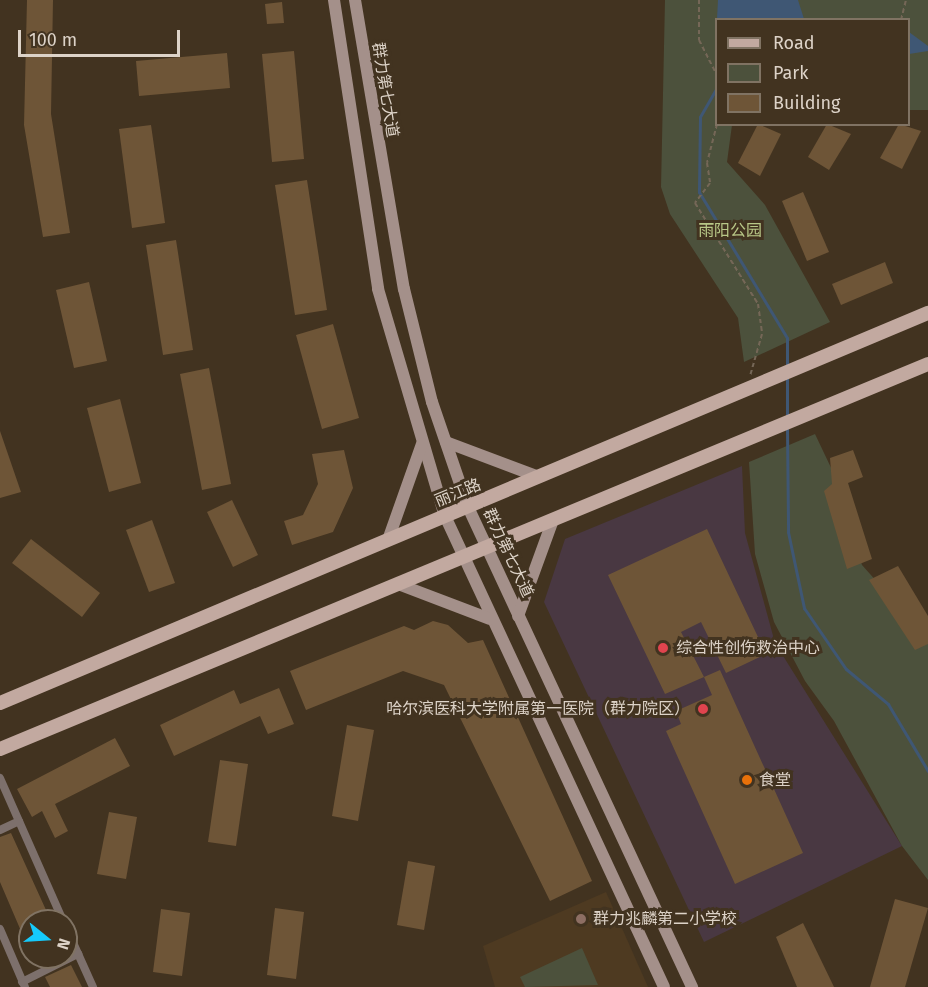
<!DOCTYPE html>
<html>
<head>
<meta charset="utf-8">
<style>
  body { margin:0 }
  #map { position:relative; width:928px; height:987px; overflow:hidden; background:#423320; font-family:"Fira Sans","Noto Sans SC",sans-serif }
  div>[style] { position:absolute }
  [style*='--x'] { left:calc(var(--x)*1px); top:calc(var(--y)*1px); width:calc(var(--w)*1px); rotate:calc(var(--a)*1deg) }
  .built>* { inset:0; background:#4e3a21 }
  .medical>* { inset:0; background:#493842 }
  .green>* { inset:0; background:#4c513c }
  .water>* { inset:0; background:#3f5774 }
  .stream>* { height:3px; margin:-1.5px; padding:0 1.5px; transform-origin:1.5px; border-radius:1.5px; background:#3f5774 }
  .building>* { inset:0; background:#6e5537 }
  .path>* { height:2px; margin-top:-1px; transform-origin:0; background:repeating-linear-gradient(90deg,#756757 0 4.5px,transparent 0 7.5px) }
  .street>* { height:8px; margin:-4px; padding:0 4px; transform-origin:4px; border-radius:4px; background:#7d706c }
  .secondary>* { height:12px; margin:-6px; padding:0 6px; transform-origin:6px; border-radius:6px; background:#a4908a }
  .primary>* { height:14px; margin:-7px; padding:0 7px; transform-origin:7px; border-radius:7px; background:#c2a9a0 }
  .dots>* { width:16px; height:16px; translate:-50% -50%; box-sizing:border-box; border:3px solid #423320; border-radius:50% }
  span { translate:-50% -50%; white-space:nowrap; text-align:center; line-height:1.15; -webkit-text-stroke:6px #423320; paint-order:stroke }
  .street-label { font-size:16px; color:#ddd3c8 }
  .park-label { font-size:16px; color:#b8c787 }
  .poi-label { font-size:16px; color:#ddd3c8 }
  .left { translate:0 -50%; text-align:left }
  .right { translate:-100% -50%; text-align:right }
  .legend { position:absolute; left:715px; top:18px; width:195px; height:108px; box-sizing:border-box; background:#423320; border:2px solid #807363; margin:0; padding:8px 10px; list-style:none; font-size:18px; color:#ddd3c8 }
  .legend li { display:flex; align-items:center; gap:12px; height:30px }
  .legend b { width:30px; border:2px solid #807363 }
  .north { position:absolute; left:18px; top:909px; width:60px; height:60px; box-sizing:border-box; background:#423320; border:2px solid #807363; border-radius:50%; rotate:108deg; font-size:16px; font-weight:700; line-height:24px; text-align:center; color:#ddd3c8 }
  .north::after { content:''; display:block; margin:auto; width:21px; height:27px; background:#15cafb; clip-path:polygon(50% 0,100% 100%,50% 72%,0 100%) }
  .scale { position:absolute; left:18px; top:30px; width:162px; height:27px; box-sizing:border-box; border:3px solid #ddd3c8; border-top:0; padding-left:8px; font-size:18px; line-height:21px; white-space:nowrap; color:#ddd3c8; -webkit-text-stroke:4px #423320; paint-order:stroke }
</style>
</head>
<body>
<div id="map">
  <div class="built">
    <i style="clip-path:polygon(606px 892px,648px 987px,495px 987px,483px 946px)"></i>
  </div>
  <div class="medical">
    <i style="clip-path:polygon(742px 466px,745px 533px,775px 643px,902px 846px,704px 942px,544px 602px,565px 539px)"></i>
  </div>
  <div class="green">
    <i style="clip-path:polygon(665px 0,928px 0,928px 110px,909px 110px,908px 20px,716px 20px,716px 124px,732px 125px,727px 162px,765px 205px,830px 322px,744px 362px,738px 318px,670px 214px,661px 187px)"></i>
    <i style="clip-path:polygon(815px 434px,834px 474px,862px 565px,928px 639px,928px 880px,902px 846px,834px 721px,805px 681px,774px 622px,755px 554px,749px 462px)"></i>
    <i style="clip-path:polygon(582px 948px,598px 985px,525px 987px,520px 977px)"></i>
  </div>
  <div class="water">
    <i style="clip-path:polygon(718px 0,798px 0,804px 19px,717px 19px)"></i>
    <i style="clip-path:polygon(909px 32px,928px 46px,928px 51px,909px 54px)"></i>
  </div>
  <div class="stream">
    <i style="--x:716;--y:89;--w:32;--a:120"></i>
    <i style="--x:700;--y:117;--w:75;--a:90.8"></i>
    <i style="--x:699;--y:192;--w:170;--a:58.9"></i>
    <i style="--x:787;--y:338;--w:30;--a:90"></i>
    <i style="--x:787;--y:419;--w:42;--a:-90"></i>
    <i style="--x:787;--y:428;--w:104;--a:89.4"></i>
    <i style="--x:788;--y:532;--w:78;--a:78.1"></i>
    <i style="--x:804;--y:608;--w:74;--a:55.5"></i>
    <i style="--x:846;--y:669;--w:55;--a:39.8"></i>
    <i style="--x:888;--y:704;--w:78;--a:59.2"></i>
  </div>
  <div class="building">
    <i style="clip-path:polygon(27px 0,53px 0,51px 114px,70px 233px,43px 237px,24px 125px)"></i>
    <i style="clip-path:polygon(282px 2px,284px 23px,267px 24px,265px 4px)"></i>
    <i style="clip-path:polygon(294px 51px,304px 159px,272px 162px,262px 54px)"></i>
    <i style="clip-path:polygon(227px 53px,230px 88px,139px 96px,136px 61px)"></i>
    <i style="clip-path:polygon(758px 124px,781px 134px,760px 176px,738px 163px)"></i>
    <i style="clip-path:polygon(827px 124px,851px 134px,829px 170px,808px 157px)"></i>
    <i style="clip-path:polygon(899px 124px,921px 131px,902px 169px,880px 158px)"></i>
    <i style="clip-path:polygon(151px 125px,165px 223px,132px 228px,119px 129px)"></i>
    <i style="clip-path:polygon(307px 180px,327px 310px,295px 315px,275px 185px)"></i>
    <i style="clip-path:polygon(803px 192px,829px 252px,807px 261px,782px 201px)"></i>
    <i style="clip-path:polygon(176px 240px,193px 350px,163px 355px,146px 245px)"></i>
    <i style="clip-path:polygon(885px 262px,893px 283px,841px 305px,832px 284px)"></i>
    <i style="clip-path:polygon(89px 282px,107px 361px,74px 368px,56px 290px)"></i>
    <i style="clip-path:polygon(333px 324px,359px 418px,322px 429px,296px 335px)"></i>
    <i style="clip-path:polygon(209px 368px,231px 484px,202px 490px,180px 374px)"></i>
    <i style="clip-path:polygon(120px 399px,141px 483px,109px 492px,87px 408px)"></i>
    <i style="clip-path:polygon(0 431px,21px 492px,0 498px)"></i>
    <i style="clip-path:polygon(344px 450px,353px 488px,333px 532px,292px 545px,284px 521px,303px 515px,318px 484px,312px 454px)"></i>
    <i style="clip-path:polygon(853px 450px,863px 477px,848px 483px,872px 559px,847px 569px,824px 491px,832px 484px,830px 458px)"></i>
    <i style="clip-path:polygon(232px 500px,258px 555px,233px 567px,207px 512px)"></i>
    <i style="clip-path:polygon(152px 520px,175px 583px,149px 592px,126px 530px)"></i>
    <i style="clip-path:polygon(707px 529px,766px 654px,726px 673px,701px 622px,681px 632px,704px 677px,665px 694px,608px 575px)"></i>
    <i style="clip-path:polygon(31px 539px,100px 593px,82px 617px,12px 563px)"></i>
    <i style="clip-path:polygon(898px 566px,928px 616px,928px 644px,915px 650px,869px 580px)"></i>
    <i style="clip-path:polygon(433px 621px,448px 625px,468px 643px,483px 640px,592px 881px,550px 901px,444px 685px,403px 671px,306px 710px,290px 671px,404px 626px,414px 630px)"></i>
    <i style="clip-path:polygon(720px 670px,803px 853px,735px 884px,666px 731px,681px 724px,676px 711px,712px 695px,704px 677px)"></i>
    <i style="clip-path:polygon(279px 688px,294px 724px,268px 734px,260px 716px,174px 756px,160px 725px,234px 690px,240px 704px)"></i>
    <i style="clip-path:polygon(347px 725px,374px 730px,358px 821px,332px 816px)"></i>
    <i style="clip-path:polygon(115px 738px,130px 766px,55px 804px,68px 831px,55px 838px,42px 811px,32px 817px,17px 789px)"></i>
    <i style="clip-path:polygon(220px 760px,248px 764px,236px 846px,208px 842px)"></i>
    <i style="clip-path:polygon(109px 812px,137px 817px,126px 879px,97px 874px)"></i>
    <i style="clip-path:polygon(11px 833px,51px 921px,30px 921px,30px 952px,0 882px,0 837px)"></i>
    <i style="clip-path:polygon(408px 861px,435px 866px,424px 930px,397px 925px)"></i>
    <i style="clip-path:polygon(895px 899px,928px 908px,905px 987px,870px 987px)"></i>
    <i style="clip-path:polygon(275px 908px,304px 912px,296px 979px,267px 975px)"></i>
    <i style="clip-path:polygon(161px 909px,190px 913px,182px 976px,153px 972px)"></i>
    <i style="clip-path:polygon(803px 923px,834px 987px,797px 987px,776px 937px)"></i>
    <i style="clip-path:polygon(71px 965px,82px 987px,50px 987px,45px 977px)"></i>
  </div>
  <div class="path">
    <i style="--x:699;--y:0;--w:40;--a:90"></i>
    <i style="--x:699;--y:40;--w:38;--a:63"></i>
    <i style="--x:901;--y:20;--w:21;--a:-76"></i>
    <i style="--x:717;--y:124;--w:40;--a:104.4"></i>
    <i style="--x:707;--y:163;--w:20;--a:81"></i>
    <i style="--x:710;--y:183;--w:25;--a:127"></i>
    <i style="--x:695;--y:203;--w:119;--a:58"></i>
    <i style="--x:758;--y:304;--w:30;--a:82"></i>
    <i style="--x:762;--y:334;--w:44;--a:105.9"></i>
  </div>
  <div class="street">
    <i style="--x:0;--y:778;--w:156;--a:66.2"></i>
    <i style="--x:0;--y:830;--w:21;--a:-25"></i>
    <i style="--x:66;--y:927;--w:66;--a:65.8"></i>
    <i style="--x:0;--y:929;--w:63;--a:66.7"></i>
    <i style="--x:22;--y:982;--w:63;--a:-26.6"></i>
  </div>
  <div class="secondary">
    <i style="--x:334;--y:0;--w:292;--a:81.3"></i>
    <i style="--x:378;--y:289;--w:237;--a:73.6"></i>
    <i style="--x:445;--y:516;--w:519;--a:65.06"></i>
    <i style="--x:355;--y:0;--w:293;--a:80.4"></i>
    <i style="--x:404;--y:289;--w:116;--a:76.1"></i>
    <i style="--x:432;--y:402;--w:111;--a:71.1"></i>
    <i style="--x:468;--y:507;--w:530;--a:64.98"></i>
    <i style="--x:446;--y:442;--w:99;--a:20.6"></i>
    <i style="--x:388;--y:540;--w:102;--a:-70.5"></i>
    <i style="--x:398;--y:584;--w:98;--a:20.8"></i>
    <i style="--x:518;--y:616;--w:102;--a:-70"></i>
  </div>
  <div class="primary">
    <i style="--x:0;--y:703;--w:1007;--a:-22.8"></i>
    <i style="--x:0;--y:749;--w:1005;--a:-22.53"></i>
  </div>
  <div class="dots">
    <i style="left:663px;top:648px;background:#e0444e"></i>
    <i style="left:703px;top:709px;background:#e0444e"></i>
    <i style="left:747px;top:780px;background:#e8710a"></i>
    <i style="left:581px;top:919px;background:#8d6e63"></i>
  </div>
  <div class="street-label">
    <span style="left:385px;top:90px;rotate:81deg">群力第七大道</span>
    <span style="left:458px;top:493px;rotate:-22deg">丽江路</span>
    <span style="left:508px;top:553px;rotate:65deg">群力第七大道</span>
  </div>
  <div class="park-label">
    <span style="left:730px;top:231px">雨阳公园</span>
  </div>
  <div class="poi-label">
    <span class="left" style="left:676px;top:648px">综合性创伤救治中心</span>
    <span class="right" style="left:690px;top:709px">哈尔滨医科大学附属第一医院（群力院区）</span>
    <span class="left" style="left:759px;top:780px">食堂</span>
    <span class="left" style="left:593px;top:919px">群力兆麟第二小学校</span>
  </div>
  <ul class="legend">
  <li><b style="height:8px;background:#c2a9a0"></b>Road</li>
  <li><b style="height:16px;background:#4c513c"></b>Park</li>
  <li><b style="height:16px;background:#6e5537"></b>Building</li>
  </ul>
  <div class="north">N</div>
  <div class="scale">100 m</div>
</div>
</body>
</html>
